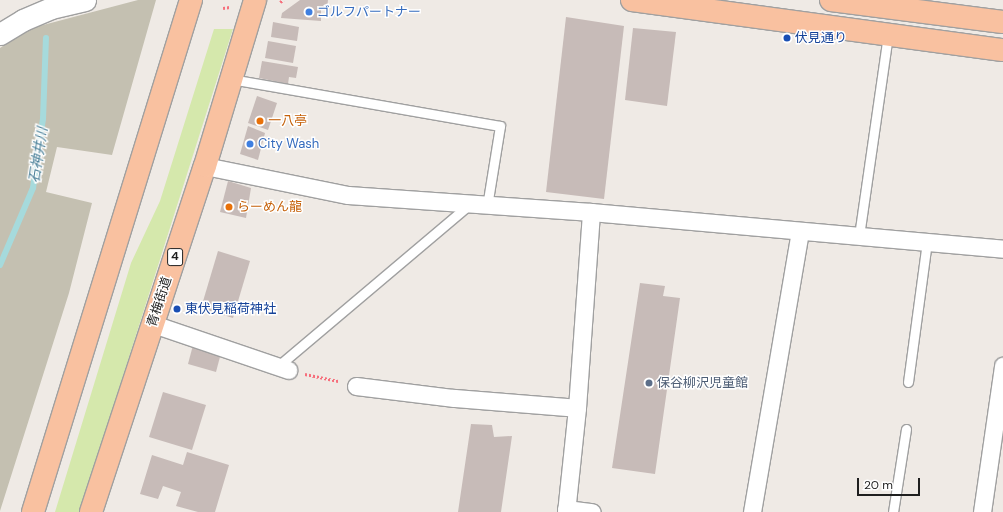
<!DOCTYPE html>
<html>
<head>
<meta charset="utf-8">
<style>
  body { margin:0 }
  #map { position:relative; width:1003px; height:512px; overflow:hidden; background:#efeae5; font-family:"DM Sans","Noto Sans JP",sans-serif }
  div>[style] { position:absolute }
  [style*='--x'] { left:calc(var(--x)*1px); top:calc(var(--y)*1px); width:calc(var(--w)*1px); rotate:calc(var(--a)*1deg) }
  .construction>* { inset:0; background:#c4c0b1 }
  .grass>* { inset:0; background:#d5e8ac }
  .stream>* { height:6px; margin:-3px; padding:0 3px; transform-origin:3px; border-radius:3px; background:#a6dadc }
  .building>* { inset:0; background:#c7bbb8 }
  .path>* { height:2.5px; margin-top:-1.25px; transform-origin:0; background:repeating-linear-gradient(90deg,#f66f7c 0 2px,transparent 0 4px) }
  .roads { filter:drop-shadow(1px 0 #a0a0a0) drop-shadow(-1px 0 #a0a0a0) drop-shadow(0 1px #a0a0a0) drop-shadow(0 -1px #a0a0a0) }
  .service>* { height:9px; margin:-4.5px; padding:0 4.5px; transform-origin:4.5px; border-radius:4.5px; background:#fff }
  .minor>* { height:17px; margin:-8.5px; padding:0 8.5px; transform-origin:8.5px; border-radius:8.5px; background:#fff }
  .tertiary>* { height:21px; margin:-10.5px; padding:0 10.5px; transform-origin:10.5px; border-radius:10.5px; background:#fff }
  .primary>* { height:22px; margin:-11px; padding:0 11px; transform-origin:11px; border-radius:11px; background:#f9c1a0 }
  .dots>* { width:11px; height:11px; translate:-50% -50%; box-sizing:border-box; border:2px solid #fff; border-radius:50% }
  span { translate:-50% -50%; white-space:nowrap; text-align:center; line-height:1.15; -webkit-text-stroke:3px #fff; paint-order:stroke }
  .shield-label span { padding:1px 3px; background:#fff; border:1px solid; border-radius:3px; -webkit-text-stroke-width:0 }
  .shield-label { font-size:12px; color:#1f1f1f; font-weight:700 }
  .shop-label { font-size:13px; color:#366cbe }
  .left { translate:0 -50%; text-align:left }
  .transit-label { font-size:13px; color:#164399 }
  .food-label { font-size:13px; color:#c56008 }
  .street-label { font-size:13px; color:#1f1f1f }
  .service-label { font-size:13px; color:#4e5e75 }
  .water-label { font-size:14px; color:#447c95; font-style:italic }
  .scale { position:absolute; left:857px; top:478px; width:63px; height:18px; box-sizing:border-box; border:2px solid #1f1f1f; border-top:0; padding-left:5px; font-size:12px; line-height:14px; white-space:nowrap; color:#1f1f1f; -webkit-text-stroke:3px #fff; paint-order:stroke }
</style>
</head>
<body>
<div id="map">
  <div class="construction">
    <i style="clip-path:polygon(138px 0,156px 0,112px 155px,57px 147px,46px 192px,92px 203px,69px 293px,0 511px,0 48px,28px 29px)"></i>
  </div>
  <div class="grass">
    <i style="clip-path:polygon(214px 29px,233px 29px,85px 496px,79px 512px,55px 512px,131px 263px,160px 201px)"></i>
  </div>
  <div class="stream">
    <i style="--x:0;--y:265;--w:84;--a:-66.8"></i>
    <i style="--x:33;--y:188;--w:70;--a:-81.8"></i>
    <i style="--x:43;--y:119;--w:81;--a:-87.9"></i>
  </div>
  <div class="building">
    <i style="clip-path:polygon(300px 0,328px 0,327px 9px,321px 8px,321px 21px,281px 18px,282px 13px)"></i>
    <i style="clip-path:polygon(566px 17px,624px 26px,604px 199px,546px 192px)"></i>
    <i style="clip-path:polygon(273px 22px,299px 27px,297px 41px,271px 37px)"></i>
    <i style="clip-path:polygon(633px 28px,676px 32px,667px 106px,625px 100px)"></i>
    <i style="clip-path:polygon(268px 41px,296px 46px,293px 63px,265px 58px)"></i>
    <i style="clip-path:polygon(262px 61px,298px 67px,296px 78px,289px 77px,288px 84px,259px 78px)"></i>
    <i style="clip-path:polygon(257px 96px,277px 103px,268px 130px,248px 123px)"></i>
    <i style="clip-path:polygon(248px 126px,265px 133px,258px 160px,240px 154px)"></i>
    <i style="clip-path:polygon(228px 181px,251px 188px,246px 218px,220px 212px)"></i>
    <i style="clip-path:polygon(218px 251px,250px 261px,233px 318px,201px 308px)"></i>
    <i style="clip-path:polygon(640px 283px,665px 286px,663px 296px,680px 298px,655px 474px,612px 468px)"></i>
    <i style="clip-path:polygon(193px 345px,221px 353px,216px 372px,188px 364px)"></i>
    <i style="clip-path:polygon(163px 392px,206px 405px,192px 450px,149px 437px)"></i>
    <i style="clip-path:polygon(471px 424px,492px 425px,494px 437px,512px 436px,501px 512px,458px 512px)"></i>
    <i style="clip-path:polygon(187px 452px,229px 465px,215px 512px,198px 512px,176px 506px,181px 492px,163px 486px,158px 499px,140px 494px,152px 455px,183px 465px)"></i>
  </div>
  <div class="path">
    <i style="--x:280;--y:2;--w:4;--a:-34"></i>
    <i style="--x:223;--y:8;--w:7;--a:-8"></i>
    <i style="--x:305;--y:374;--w:34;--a:12"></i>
  </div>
  <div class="roads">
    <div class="service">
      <i style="--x:231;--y:79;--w:273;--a:9.9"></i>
      <i style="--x:500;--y:126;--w:81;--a:99.2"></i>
      <i style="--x:859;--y:236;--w:204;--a:-81.8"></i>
      <i style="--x:277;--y:367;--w:253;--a:-40.2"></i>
      <i style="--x:908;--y:382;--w:141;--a:-82.3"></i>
      <i style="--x:893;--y:512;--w:84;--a:-81.1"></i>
    </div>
    <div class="minor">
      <i style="--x:205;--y:166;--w:146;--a:11.5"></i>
      <i style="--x:348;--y:195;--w:244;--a:4"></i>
      <i style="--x:591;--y:212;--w:414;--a:5.1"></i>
      <i style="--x:153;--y:324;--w:143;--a:18.8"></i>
      <i style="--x:356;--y:386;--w:99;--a:7"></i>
      <i style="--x:454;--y:398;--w:123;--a:4.6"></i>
      <i style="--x:577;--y:408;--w:105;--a:96"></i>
      <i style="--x:577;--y:408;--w:196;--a:-85.9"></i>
      <i style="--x:566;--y:509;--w:26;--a:7"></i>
      <i style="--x:752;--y:512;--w:285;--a:-80.3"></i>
      <i style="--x:982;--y:512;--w:148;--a:-81.8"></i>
    </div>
    <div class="tertiary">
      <i style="--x:0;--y:34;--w:27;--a:-31"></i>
      <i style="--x:23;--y:20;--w:30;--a:-23"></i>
      <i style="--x:51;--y:8;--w:35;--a:-13"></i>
    </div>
    <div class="primary">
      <i style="--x:632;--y:0;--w:374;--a:7.7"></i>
      <i style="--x:831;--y:0;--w:173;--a:7.3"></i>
      <i style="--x:33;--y:512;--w:536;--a:-72.85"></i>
      <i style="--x:91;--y:512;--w:364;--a:-71.8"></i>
      <i style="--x:205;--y:166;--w:173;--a:-73.2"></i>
    </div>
  </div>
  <div class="dots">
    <i style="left:309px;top:12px;background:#3f7fe0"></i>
    <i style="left:787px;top:38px;background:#1a4fb4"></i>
    <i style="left:260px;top:121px;background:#e8710a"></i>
    <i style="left:250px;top:144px;background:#3f7fe0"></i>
    <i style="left:229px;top:207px;background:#e8710a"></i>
    <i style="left:177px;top:309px;background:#1a4fb4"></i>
    <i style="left:649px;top:383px;background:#5c6f8a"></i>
  </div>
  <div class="shield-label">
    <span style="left:175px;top:257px">4</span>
  </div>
  <div class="shop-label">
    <span class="left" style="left:317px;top:12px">ゴルフパートナー</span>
    <span class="left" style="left:258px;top:144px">City Wash</span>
  </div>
  <div class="transit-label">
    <span class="left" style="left:795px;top:38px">伏見通り</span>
    <span class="left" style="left:185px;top:309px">東伏見稲荷神社</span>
  </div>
  <div class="food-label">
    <span class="left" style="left:268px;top:121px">一八亭</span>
    <span class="left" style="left:237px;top:207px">らーめん龍</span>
  </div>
  <div class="street-label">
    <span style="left:160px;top:302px;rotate:-72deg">青梅街道</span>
  </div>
  <div class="service-label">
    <span class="left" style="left:657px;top:383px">保谷柳沢児童館</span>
  </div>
  <div class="water-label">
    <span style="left:38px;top:155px;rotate:-81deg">石神井川</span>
  </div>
  <div class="scale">20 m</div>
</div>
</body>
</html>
